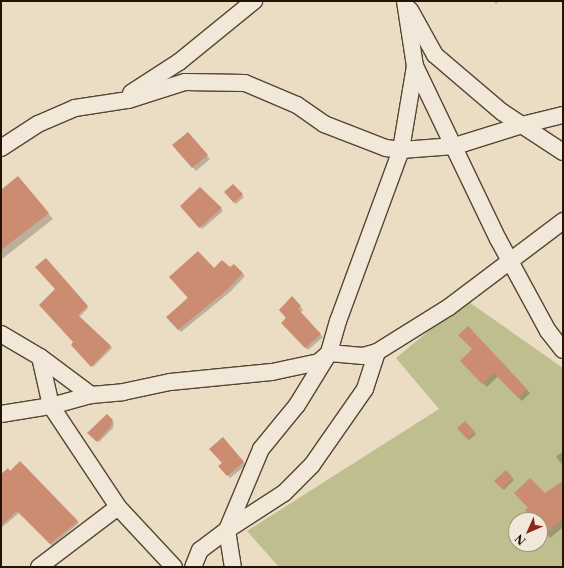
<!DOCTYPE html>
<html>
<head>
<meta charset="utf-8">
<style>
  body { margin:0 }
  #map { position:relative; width:564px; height:568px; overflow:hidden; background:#ebdcc4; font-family:"Libre Caslon Text",serif }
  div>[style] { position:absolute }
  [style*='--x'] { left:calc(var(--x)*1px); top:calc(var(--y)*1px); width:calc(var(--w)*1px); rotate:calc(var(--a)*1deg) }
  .green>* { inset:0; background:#bfbe8f }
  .shadow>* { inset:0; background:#0003 }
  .building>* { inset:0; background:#cc8c72 }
  .roads { filter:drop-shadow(1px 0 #564531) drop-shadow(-1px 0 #564531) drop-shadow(0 1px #564531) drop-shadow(0 -1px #564531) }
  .minor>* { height:16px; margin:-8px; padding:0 8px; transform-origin:8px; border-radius:8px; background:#f2e8d9 }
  span { translate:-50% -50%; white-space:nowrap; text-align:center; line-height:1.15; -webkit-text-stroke:3px #f2e8d9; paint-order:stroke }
  .frame { position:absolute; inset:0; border:2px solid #241300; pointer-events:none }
  .north { position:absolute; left:508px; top:512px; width:40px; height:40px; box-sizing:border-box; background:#f2e8d9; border:1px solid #a09382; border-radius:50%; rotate:225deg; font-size:11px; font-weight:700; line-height:16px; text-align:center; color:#241300 }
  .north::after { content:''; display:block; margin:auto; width:14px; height:18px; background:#8f2418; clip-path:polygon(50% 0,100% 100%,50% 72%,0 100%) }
</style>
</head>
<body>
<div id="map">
  <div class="green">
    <i style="clip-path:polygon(evenodd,466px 300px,563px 368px,563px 567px,279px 567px,247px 531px,439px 409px,396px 358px,466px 300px,516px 520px,540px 520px,540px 544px,516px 544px,516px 520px)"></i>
  </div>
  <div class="shadow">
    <i style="clip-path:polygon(493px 1px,500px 1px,496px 4px)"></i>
    <i style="clip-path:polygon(191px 137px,210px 159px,196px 171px,173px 145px)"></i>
    <i style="clip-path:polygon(17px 177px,53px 219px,2px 259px,1px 190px)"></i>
    <i style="clip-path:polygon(233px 185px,244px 197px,236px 204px,226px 192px)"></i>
    <i style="clip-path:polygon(200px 189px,223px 211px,202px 229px,181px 206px)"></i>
    <i style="clip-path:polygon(47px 261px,88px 308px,79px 317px,112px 348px,93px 367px,72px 345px,75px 342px)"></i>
    <i style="clip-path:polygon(234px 265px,245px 276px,230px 292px,181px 332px,168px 317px,215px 270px,230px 269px)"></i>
    <i style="clip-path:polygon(295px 300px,303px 310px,300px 313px,323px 337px,308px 350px,283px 323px)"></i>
    <i style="clip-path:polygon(468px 328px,530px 393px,522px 401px,498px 376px,487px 387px,461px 361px,473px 349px)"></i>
    <i style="clip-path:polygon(107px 416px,114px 423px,113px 428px,99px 442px,89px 433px)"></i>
    <i style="clip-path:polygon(465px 422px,476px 434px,469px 440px,458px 428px)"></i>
    <i style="clip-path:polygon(225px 441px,246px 465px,230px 478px,219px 466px,223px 463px)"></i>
    <i style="clip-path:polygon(563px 451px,563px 466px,556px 457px)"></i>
    <i style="clip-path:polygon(20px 463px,79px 523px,52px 546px,19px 513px,1px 528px,1px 476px,10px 472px)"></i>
    <i style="clip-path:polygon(506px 472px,514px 480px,504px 490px,495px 481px)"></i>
    <i style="clip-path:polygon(563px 482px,563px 527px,550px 538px,540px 526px,540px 520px,535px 520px)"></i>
  </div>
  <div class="building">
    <i style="clip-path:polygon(188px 132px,208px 155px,192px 168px,172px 145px)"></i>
    <i style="clip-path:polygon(18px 176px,49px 213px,1px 250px,1px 190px)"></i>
    <i style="clip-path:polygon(233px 184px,243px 194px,234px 203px,224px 192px)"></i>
    <i style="clip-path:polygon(200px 187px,222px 208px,199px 228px,180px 206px)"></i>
    <i style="clip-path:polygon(198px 251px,214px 268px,222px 260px,230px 267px,234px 264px,243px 273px,227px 290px,178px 330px,166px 317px,188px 298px,169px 277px)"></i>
    <i style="clip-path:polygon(46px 258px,88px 306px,78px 315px,111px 346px,91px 367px,71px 345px,73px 342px,39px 305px,55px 289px,35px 267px)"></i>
    <i style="clip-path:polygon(292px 296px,301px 306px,298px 309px,321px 334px,305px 348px,281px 323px,286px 318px,279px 310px)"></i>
    <i style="clip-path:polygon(468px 326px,527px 389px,518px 398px,494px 373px,482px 384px,460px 361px,472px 349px,458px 335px)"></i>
    <i style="clip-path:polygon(107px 414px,113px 420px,111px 426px,97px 442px,87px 433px)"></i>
    <i style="clip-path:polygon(465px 421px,475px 432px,467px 439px,457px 428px)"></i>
    <i style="clip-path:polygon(223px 437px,244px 462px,227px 476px,218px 466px,222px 463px,209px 449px)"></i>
    <i style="clip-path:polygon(20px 461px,78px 521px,50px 544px,17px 511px,1px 526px,1px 474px,8px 468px,10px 471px)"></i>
    <i style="clip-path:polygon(506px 470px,513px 478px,502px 489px,494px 481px)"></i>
    <i style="clip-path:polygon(530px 478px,545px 493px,563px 481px,563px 519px,545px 534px,540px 528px,540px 520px,533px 520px,525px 510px,528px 508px,514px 493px)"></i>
  </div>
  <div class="roads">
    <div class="minor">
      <i style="--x:405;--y:1;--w:66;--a:81.3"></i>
      <i style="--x:415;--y:66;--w:85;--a:99.5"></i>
      <i style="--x:401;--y:150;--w:54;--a:-4.2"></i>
      <i style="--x:455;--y:146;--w:70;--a:-17.4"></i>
      <i style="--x:522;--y:125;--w:42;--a:-13.7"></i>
      <i style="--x:410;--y:10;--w:51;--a:60.9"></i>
      <i style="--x:435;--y:55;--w:88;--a:40.4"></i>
      <i style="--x:502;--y:112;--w:73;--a:33.3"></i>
      <i style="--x:415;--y:66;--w:192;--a:64.4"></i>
      <i style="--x:498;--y:239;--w:105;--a:61.5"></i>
      <i style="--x:548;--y:331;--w:24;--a:52"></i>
      <i style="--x:131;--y:93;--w:57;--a:-32.9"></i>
      <i style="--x:179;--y:62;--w:97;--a:-39.1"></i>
      <i style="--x:1;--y:148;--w:44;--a:-33"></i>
      <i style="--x:38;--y:124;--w:40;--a:-23.4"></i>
      <i style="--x:75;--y:108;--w:54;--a:-8.6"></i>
      <i style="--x:128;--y:100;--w:60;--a:-17.5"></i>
      <i style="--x:185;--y:82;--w:60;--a:1"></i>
      <i style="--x:245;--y:83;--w:56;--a:22.9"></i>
      <i style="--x:297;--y:105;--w:33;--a:35"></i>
      <i style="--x:324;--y:124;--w:66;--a:21.2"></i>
      <i style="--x:386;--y:148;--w:15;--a:8"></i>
      <i style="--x:401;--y:150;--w:182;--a:110.2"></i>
      <i style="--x:338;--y:321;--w:33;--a:106"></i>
      <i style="--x:329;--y:353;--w:61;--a:121.6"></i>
      <i style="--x:297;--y:405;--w:57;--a:129.3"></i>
      <i style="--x:261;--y:449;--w:88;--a:112.8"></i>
      <i style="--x:227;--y:530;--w:34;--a:143"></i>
      <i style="--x:200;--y:550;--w:18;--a:112"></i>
      <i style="--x:1;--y:334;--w:45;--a:30.5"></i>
      <i style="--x:40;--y:357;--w:50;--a:77.3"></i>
      <i style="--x:51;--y:406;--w:121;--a:56.4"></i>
      <i style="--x:118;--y:507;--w:82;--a:47"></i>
      <i style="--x:377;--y:352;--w:85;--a:-32"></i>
      <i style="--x:449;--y:307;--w:143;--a:-37"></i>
      <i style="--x:40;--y:357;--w:64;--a:36.7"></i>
      <i style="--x:91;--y:395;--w:32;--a:-5"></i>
      <i style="--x:123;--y:392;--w:48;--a:-12"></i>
      <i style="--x:170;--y:382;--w:102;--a:-5.6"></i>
      <i style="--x:272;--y:372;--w:48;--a:-12"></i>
      <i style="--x:319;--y:362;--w:13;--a:-42"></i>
      <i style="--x:329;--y:353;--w:34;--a:5"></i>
      <i style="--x:363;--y:356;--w:15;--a:-16"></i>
      <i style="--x:377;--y:352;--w:39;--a:108"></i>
      <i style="--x:365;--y:389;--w:93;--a:124.9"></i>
      <i style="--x:312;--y:465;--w:40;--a:135"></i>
      <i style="--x:284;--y:493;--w:68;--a:147"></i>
      <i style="--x:227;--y:530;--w:37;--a:81"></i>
      <i style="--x:1;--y:414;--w:51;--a:-9.1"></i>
      <i style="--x:51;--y:406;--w:41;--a:-15.4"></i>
      <i style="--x:39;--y:567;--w:99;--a:-37.2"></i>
    </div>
  </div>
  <div class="frame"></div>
  <div class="north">N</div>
</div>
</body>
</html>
